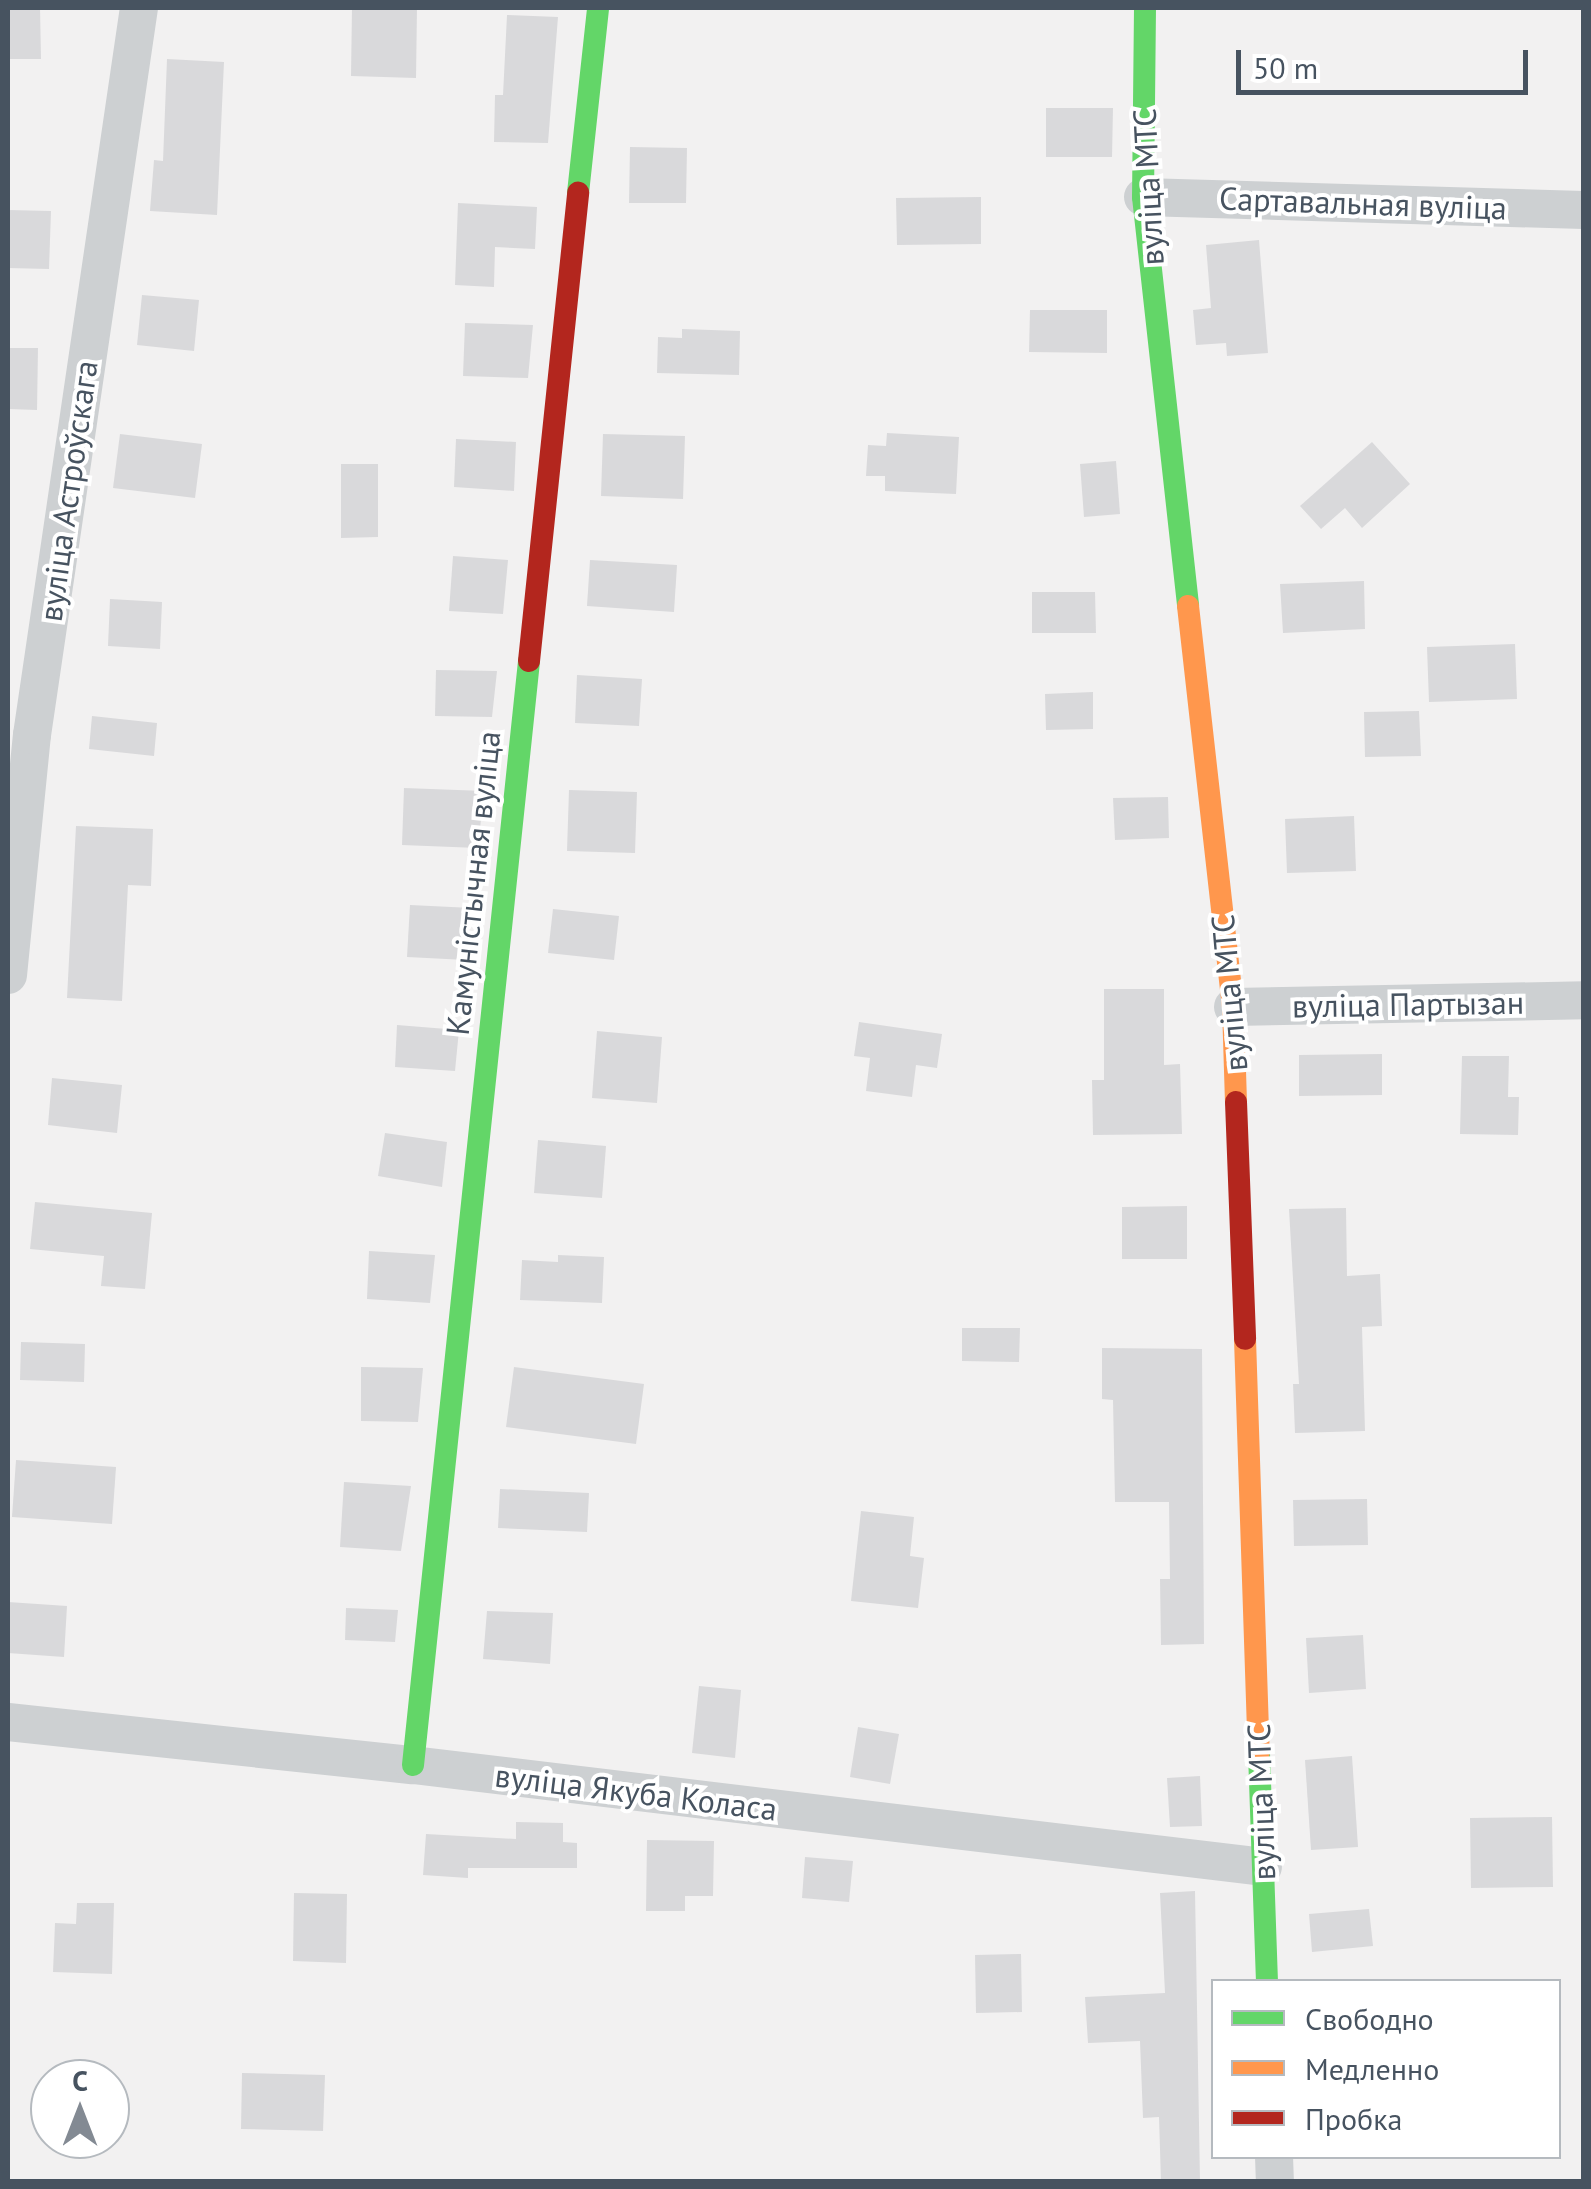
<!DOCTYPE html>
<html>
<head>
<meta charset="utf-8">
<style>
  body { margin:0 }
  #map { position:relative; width:1591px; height:2189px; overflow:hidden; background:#f2f1f1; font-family:"PT Sans",sans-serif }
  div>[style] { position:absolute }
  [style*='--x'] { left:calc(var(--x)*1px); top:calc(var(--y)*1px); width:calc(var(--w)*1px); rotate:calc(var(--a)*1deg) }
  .building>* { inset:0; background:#d9d9db }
  .street>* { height:38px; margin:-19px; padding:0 19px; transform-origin:19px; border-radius:19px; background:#cdd0d2 }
  .fast>* { height:22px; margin:-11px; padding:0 11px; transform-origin:11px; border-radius:11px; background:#63d668 }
  .slow>* { height:22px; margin:-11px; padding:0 11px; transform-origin:11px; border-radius:11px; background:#ff974d }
  .jam>* { height:22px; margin:-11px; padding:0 11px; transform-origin:11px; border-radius:11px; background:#b3261e }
  span { translate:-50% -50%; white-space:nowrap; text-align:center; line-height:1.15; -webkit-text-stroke:8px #fff; paint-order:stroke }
  .street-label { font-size:32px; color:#475360 }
  .frame { position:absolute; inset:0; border:10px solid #475360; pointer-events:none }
  .legend { position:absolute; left:1211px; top:1979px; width:350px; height:180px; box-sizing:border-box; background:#fff; border:2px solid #b5babf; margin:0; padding:12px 18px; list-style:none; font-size:30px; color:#475360 }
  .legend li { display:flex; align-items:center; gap:20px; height:50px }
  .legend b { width:50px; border:2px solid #b5babf }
  .north { position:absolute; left:30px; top:2059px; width:100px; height:100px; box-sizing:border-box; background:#fff; border:2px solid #b5babf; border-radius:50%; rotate:0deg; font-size:28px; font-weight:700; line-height:40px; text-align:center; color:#475360 }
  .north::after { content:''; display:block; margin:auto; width:35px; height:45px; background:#838a93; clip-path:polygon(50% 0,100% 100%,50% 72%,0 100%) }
  .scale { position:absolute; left:1236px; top:50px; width:292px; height:45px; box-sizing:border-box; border:5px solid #475360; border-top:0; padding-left:12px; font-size:30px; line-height:35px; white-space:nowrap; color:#475360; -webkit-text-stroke:8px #fff; paint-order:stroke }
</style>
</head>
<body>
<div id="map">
  <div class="building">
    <i style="clip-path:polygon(8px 8px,40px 8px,41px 59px,8px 59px)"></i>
    <i style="clip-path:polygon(352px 8px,417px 8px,416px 78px,351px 76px)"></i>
    <i style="clip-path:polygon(507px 15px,558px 17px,548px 143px,494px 142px,495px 95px,503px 95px)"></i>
    <i style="clip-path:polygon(167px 59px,224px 62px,217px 215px,150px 211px,154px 160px,163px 161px)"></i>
    <i style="clip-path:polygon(1046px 108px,1113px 108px,1112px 157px,1046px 157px)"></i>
    <i style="clip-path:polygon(630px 147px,687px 148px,686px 203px,629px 203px)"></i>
    <i style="clip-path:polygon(981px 197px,981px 244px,897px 245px,896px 198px)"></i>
    <i style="clip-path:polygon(458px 203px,537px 207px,535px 249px,495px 247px,494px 287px,455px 285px)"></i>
    <i style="clip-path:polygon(8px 210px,51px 211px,49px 269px,8px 268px)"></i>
    <i style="clip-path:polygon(1259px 240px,1268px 353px,1227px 356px,1226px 343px,1196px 345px,1193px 310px,1211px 308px,1206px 245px)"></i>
    <i style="clip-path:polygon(142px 295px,199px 300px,194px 351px,137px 345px)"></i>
    <i style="clip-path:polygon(1030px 310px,1107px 310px,1107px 353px,1029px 352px)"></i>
    <i style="clip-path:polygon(465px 323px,533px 325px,528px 378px,463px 376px)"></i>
    <i style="clip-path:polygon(682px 329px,740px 331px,739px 375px,657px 373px,658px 337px,682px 338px)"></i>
    <i style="clip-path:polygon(8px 348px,38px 348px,37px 410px,8px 409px)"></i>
    <i style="clip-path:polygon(887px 433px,959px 437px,956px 494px,885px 491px,885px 476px,866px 476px,868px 445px,886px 446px)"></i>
    <i style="clip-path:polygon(120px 434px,202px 444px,195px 498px,113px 488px)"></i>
    <i style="clip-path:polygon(603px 434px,685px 436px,683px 499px,601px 496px)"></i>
    <i style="clip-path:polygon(456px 439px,516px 442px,514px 491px,454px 487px)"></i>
    <i style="clip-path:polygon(1372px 442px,1410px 484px,1362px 528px,1345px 508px,1321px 529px,1300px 506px)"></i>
    <i style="clip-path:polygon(1116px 461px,1120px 514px,1084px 517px,1080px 464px)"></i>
    <i style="clip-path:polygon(341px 464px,378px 464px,378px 537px,341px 538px)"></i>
    <i style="clip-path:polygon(453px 556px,508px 560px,503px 614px,449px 611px)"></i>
    <i style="clip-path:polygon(590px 560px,677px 565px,674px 612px,587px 606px)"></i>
    <i style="clip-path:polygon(1364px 581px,1365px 629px,1283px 633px,1280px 584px)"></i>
    <i style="clip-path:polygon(1032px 592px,1095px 592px,1096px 633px,1032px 633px)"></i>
    <i style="clip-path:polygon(110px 599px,162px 602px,160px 649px,108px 646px)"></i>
    <i style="clip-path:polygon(1515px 644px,1517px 699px,1429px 702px,1427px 647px)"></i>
    <i style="clip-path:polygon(436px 670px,497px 671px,492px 717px,435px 716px)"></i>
    <i style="clip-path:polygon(577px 675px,642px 679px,639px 726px,575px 723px)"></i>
    <i style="clip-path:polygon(1093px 692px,1093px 729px,1046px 730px,1045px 694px)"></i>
    <i style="clip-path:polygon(1419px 711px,1421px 756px,1365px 757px,1364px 712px)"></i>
    <i style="clip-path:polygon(92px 716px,157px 723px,154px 756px,89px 749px)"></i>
    <i style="clip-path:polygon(404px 788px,484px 791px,478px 848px,402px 845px)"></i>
    <i style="clip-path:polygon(569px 790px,637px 792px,635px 853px,567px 851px)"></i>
    <i style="clip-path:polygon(1168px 797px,1169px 838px,1115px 840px,1113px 798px)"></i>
    <i style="clip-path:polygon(1354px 816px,1356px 871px,1287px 873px,1285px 819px)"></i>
    <i style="clip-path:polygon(76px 826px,153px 829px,151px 886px,128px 885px,122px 1001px,67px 998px)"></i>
    <i style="clip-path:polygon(410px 905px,472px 908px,466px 960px,407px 957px)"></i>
    <i style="clip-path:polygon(553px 909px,619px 916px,614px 960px,548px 953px)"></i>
    <i style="clip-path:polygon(1104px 989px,1164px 989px,1164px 1065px,1180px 1064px,1182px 1134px,1093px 1135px,1092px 1080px,1104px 1080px)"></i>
    <i style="clip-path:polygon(859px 1022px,942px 1034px,937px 1068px,916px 1065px,912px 1097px,866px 1091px,870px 1058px,854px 1056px)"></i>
    <i style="clip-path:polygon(397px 1025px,459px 1030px,455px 1071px,395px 1067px)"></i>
    <i style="clip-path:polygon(597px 1031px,662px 1037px,657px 1103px,592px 1098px)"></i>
    <i style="clip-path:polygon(1382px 1054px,1382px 1095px,1299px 1096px,1299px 1055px)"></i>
    <i style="clip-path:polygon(1462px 1056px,1509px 1056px,1508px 1097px,1519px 1097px,1518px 1135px,1460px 1134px)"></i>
    <i style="clip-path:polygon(52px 1078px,122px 1085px,117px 1133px,48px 1125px)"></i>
    <i style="clip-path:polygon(385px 1133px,447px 1142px,442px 1187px,378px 1176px)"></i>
    <i style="clip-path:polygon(538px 1140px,606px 1146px,602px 1198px,534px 1193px)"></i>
    <i style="clip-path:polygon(35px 1202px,152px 1213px,145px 1289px,101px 1286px,104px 1256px,30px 1249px)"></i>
    <i style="clip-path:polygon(1187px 1206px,1187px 1259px,1122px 1259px,1122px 1207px)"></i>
    <i style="clip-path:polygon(1346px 1208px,1347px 1276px,1380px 1274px,1382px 1326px,1362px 1327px,1365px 1431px,1295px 1433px,1293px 1384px,1299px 1384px,1289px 1209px)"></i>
    <i style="clip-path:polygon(369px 1251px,435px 1255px,430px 1303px,367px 1299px)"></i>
    <i style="clip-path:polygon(558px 1255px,604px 1257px,602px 1303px,520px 1300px,522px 1260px,558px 1262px)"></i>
    <i style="clip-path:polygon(962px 1328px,1020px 1328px,1019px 1362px,962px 1361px)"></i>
    <i style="clip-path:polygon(21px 1342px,85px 1344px,84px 1382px,20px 1380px)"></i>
    <i style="clip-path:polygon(1102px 1348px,1202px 1349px,1204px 1644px,1161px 1645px,1160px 1579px,1170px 1579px,1169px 1502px,1115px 1502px,1113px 1400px,1102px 1399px)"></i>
    <i style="clip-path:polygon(361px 1367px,423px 1368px,418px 1422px,361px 1421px)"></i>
    <i style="clip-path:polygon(514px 1367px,644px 1384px,636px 1444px,506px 1427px)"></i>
    <i style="clip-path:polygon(16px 1460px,116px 1467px,112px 1524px,12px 1517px)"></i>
    <i style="clip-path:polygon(344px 1482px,411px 1486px,401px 1551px,340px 1547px)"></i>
    <i style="clip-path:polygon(500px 1489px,589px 1493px,587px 1532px,498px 1528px)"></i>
    <i style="clip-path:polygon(1367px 1499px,1368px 1545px,1294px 1546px,1293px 1500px)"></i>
    <i style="clip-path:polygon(861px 1511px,914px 1517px,910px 1556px,924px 1558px,918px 1608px,851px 1601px)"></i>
    <i style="clip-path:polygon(8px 1602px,67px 1606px,64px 1657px,8px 1653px)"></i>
    <i style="clip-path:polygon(346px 1608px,398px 1610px,395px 1642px,345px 1640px)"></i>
    <i style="clip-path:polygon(487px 1611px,553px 1613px,550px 1664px,483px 1659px)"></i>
    <i style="clip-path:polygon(1363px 1635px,1366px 1689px,1309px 1693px,1306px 1638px)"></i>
    <i style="clip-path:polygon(699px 1686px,741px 1690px,735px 1758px,692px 1753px)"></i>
    <i style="clip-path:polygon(858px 1727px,899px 1734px,890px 1784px,850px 1777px)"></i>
    <i style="clip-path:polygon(1352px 1756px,1358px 1847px,1311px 1850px,1305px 1760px)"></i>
    <i style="clip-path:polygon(1200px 1776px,1202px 1826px,1170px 1827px,1167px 1778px)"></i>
    <i style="clip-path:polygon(1552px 1817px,1553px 1887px,1471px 1888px,1470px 1818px)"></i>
    <i style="clip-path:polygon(516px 1822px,563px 1823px,563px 1842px,577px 1843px,577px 1868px,468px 1868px,468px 1878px,423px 1875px,426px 1834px,516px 1839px)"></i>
    <i style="clip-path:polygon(647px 1840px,714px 1841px,713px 1896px,685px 1896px,685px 1911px,646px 1911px)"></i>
    <i style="clip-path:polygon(805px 1857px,853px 1861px,849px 1902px,802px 1898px)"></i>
    <i style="clip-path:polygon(1195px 1891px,1200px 2182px,1161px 2182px,1159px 2117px,1143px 2118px,1140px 2041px,1088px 2043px,1085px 1997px,1165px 1993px,1160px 1893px)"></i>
    <i style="clip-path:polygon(294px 1893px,347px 1894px,346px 1963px,293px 1961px)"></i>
    <i style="clip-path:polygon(77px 1903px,114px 1903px,112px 1974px,53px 1972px,55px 1923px,76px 1924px)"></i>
    <i style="clip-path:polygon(1369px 1909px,1373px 1946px,1312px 1952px,1309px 1914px)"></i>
    <i style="clip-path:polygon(1021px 1954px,1022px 2012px,976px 2013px,975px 1955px)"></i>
    <i style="clip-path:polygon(242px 2073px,325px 2075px,323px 2131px,241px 2129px)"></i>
  </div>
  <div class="street">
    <i style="--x:1143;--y:197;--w:441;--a:1.7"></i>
    <i style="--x:8;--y:975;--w:241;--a:-84.3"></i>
    <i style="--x:32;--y:735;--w:735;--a:-81.63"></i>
    <i style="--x:1233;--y:1007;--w:351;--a:-1.1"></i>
    <i style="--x:8;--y:1722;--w:407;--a:6.1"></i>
    <i style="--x:413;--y:1765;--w:856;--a:6.84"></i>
    <i style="--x:1274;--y:2156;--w:26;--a:88"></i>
  </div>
  <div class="fast">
    <i style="--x:1145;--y:8;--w:189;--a:90.6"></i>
    <i style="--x:1143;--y:197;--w:411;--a:83.7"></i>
    <i style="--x:578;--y:193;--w:186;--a:-83.8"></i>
    <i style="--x:1259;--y:1753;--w:229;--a:88"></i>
    <i style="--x:413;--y:1765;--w:1110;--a:-84"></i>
  </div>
  <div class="slow">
    <i style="--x:1188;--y:606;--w:404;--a:83.6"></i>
    <i style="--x:1233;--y:1007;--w:95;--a:88.2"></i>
    <i style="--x:1245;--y:1339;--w:414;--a:88.1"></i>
  </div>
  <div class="jam">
    <i style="--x:529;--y:661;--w:471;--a:-84"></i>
    <i style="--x:1236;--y:1102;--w:237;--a:87.8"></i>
  </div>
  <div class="street-label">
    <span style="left:1148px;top:187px;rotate:-93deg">вуліца МТС</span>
    <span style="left:1363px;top:203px;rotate:2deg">Сартавальная вуліца</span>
    <span style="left:68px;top:491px;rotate:-82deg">вуліца Астроўскага</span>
    <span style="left:473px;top:883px;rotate:-84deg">Камуністычная вуліца</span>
    <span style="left:1229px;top:993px;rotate:-95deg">вуліца МТС</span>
    <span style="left:1408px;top:1004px;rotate:-1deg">вуліца Партызан</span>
    <span style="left:636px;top:1792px;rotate:7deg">вуліца Якуба Коласа</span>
    <span style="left:1261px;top:1802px;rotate:-92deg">вуліца МТС</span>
  </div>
  <div class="frame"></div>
  <ul class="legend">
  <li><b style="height:12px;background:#63d668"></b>Свободно</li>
  <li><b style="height:12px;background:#ff974d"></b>Медленно</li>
  <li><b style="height:12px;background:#b3261e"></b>Пробка</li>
  </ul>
  <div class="north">С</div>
  <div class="scale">50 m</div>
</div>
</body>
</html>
